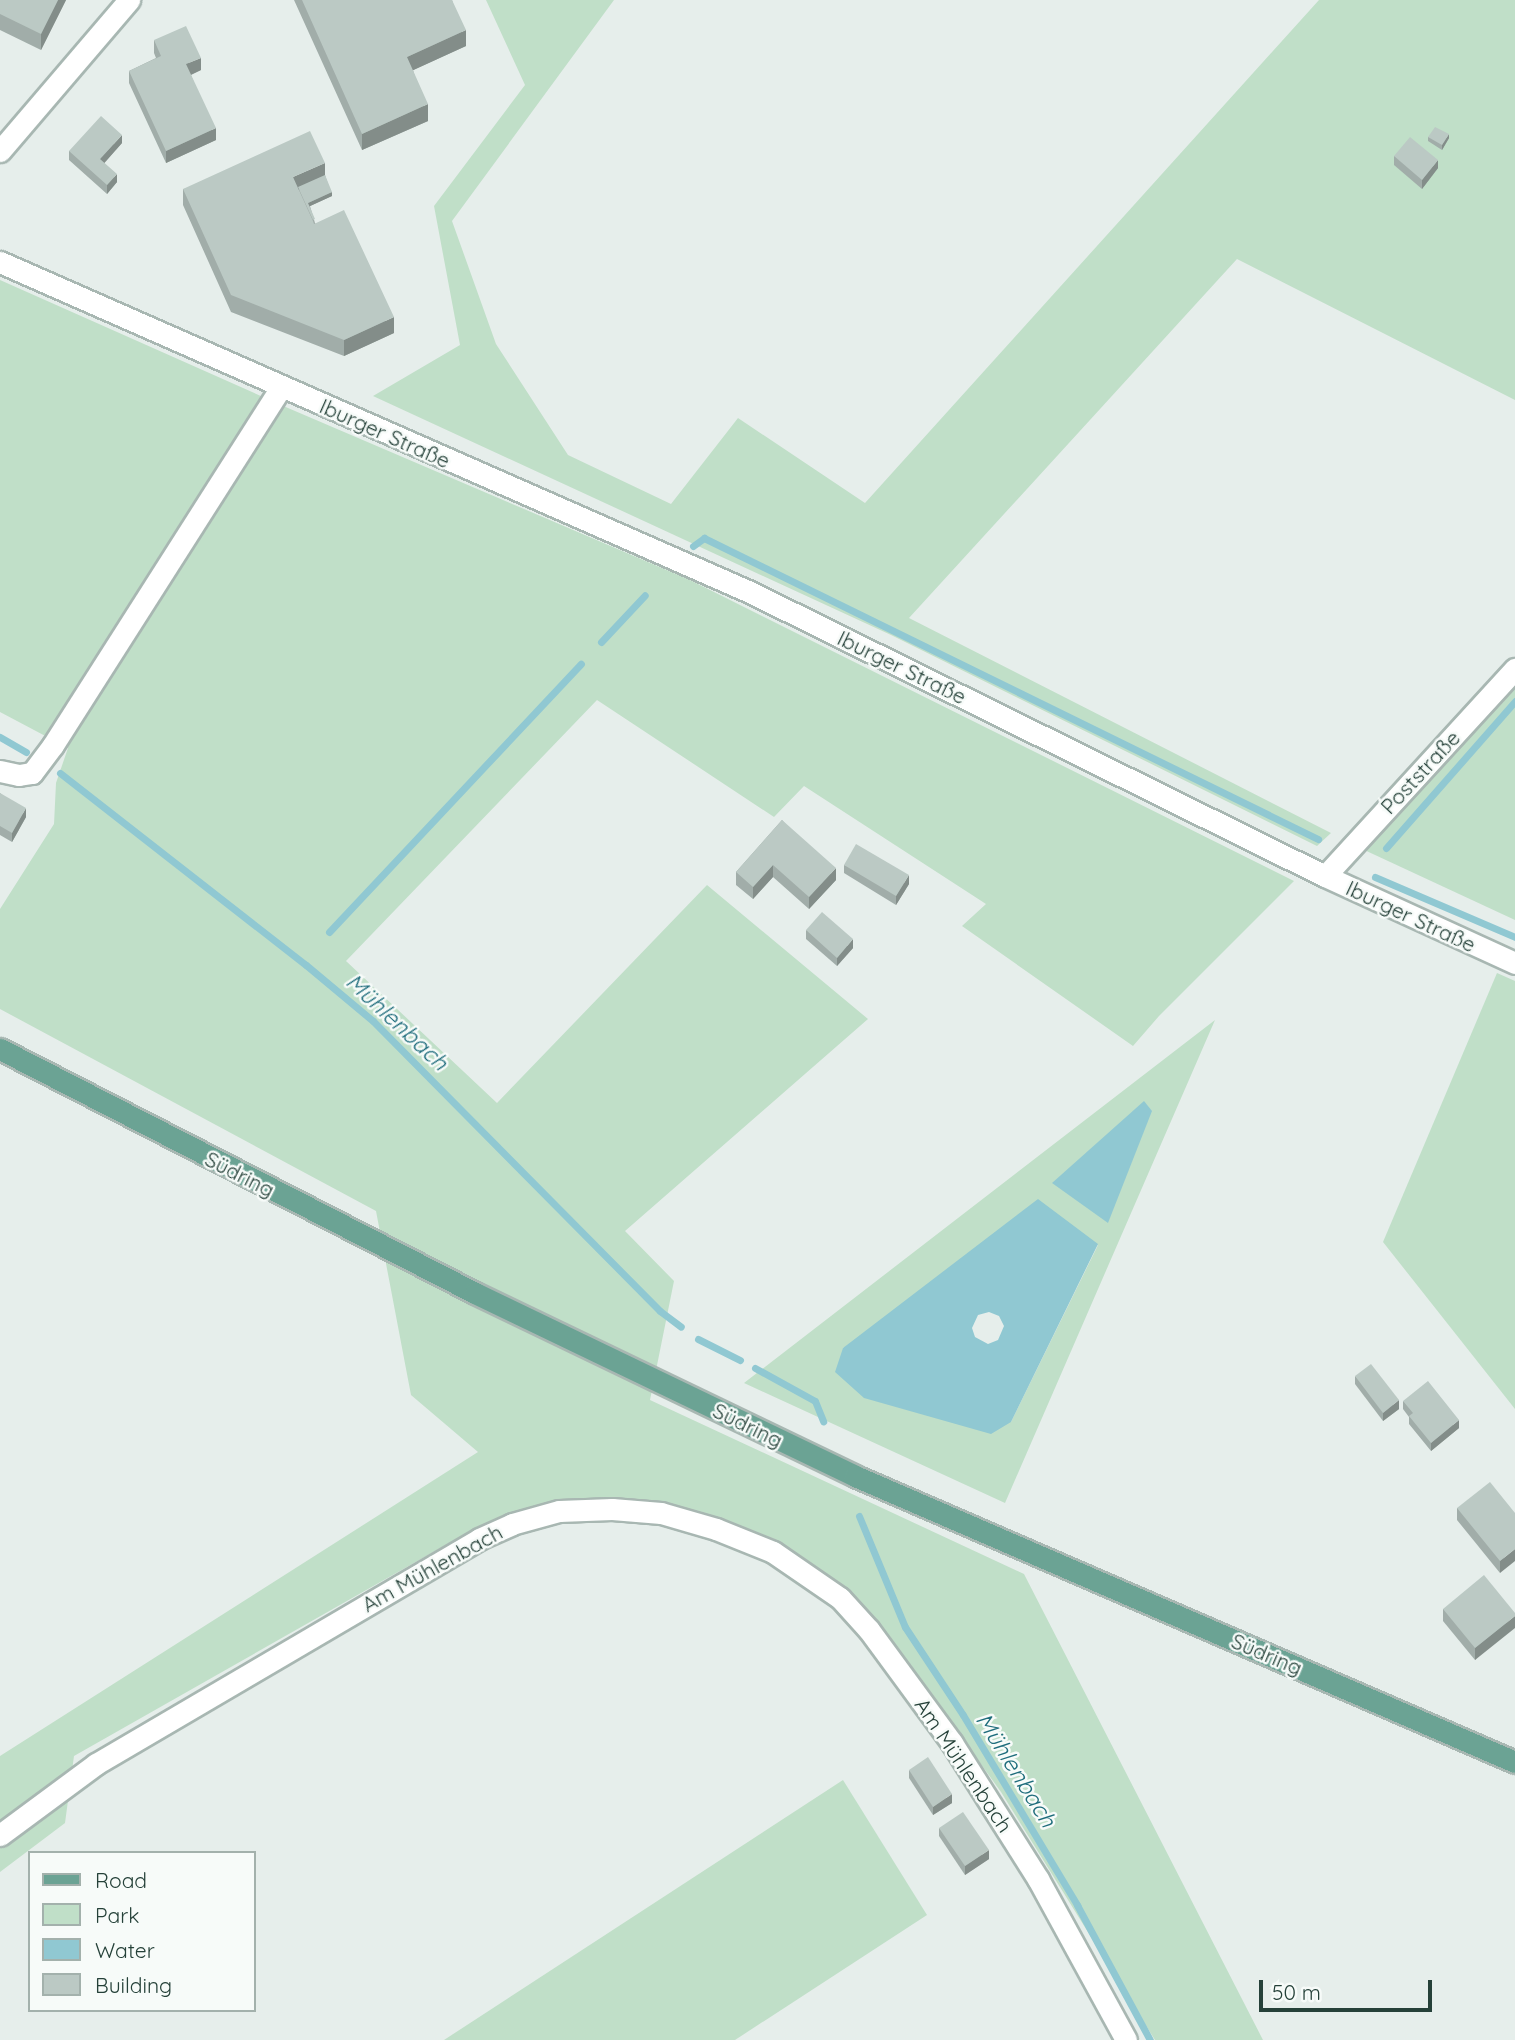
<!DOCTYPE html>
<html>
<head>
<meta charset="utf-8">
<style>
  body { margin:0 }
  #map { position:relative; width:1515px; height:2040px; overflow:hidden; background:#e6eeeb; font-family:Quicksand,sans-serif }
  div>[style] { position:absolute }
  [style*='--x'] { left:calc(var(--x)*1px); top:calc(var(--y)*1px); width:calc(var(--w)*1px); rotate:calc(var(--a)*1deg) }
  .green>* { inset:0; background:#c0dfc8 }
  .water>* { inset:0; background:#90c8d2 }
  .stream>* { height:7px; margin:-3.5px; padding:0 3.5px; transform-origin:3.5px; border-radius:3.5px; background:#90c8d2 }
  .roads { filter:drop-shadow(2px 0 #a8b7b2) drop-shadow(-2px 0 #a8b7b2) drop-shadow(0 2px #a8b7b2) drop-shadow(0 -2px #a8b7b2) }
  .minor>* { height:21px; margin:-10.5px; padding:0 10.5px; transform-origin:10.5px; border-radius:10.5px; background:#fff }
  .major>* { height:21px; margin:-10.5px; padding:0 10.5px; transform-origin:10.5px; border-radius:10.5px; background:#6ba394 }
  .wall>* { inset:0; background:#a1ada9 }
  .shaded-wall>* { inset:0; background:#838d89 }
  .building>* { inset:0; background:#bbc9c4 }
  span { translate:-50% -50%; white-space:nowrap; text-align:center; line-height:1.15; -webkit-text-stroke:5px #f7fbf9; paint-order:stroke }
  .street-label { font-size:21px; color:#254139 }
  .water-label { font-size:23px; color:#1f6d7c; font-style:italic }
  .legend { position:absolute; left:28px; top:1851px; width:228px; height:161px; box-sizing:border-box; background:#f7fbf9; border:2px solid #a3b1ac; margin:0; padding:9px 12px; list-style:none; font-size:21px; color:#254139 }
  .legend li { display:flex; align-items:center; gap:14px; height:35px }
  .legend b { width:35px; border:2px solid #a3b1ac }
  .scale { position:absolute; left:1259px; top:1980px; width:173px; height:32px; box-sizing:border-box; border:4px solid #254139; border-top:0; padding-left:9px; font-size:21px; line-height:24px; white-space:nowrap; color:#254139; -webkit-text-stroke:5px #f7fbf9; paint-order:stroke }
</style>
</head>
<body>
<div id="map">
  <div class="green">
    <i style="clip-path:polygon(486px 0,614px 0,452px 221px,496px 344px,568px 455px,671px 504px,738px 418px,865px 503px,1319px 0,1515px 0,1515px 400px,1237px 259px,909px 618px,1331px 833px,1317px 846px,891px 635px,373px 396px,460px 345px,434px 206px,525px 85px)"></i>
    <i style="clip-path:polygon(0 280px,288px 408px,690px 580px,1294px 881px,1159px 1016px,1133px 1046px,962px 926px,986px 904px,804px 786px,774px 817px,597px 700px,346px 961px,497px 1103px,707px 885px,868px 1019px,625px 1231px,674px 1281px,650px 1400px,1024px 1574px,1263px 2040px,1155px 2040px,1001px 1792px,934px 1699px,839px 1582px,724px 1521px,584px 1500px,525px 1509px,472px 1530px,74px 1756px,65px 1823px,0 1872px,0 1756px,478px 1452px,411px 1395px,376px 1211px,0 1009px,0 909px,54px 824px,56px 783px,68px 748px,0 712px)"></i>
    <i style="clip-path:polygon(1515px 688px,1515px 920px,1360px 848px)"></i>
    <i style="clip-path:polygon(1497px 973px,1515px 981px,1515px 1409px,1383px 1242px)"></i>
    <i style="clip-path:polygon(evenodd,1215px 1020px,1005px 1503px,744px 1383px,1215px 1020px,1098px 1245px,1011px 1422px,843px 1348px,1098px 1245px)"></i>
    <i style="clip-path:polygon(843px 1780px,927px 1915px,735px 2040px,444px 2040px)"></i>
  </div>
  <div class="water">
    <i style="clip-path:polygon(1144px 1101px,1152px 1111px,1108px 1223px,1052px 1183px)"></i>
    <i style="clip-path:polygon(evenodd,1038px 1199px,1098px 1244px,1011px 1422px,991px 1434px,864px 1398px,835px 1372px,843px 1348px,1038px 1199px,989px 1312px,999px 1316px,1004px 1326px,998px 1340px,988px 1344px,975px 1337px,972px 1328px,978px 1315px,989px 1312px)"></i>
  </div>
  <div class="stream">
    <i style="--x:693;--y:546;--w:14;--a:-36"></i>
    <i style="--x:704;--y:538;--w:684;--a:26.12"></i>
    <i style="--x:601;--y:642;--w:64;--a:-46.9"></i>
    <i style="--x:0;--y:737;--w:30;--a:30"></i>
    <i style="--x:60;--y:773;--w:312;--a:38"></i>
    <i style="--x:306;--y:965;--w:87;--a:39.9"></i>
    <i style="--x:373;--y:1021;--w:408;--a:45.3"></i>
    <i style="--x:660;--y:1311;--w:26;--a:37"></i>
    <i style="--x:1386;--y:848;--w:196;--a:-48.7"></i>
    <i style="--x:1375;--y:877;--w:152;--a:23.2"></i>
    <i style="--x:329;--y:932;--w:368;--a:-46.8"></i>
    <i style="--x:698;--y:1339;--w:47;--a:26.6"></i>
    <i style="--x:755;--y:1368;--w:68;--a:28.8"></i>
    <i style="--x:815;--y:1401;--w:22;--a:68"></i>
    <i style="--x:859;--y:1516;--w:120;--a:67.5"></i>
    <i style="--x:905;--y:1627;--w:105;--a:56.6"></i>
    <i style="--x:963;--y:1715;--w:222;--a:59"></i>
    <i style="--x:1077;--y:1905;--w:153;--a:61.6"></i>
  </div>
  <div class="roads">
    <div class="minor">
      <i style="--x:0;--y:151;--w:199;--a:-49.5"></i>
      <i style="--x:0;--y:262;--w:819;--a:23.75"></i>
      <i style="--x:750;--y:592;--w:641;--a:26.29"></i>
      <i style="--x:1325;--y:876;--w:209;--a:24.6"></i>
      <i style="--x:0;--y:771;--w:19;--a:12"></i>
      <i style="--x:19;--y:775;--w:13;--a:-9"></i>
      <i style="--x:32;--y:773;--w:35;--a:-53"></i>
      <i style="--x:53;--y:745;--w:424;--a:-57.5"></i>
      <i style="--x:1325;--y:876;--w:281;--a:-47.5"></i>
      <i style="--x:0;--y:1835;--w:119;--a:-36.5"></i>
      <i style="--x:96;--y:1764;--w:444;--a:-30.4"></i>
      <i style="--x:479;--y:1539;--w:36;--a:-24"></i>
      <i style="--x:512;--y:1524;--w:49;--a:-15.5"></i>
      <i style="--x:559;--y:1511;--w:53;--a:-2.2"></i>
      <i style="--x:612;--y:1509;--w:49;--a:4.7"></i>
      <i style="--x:661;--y:1513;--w:57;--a:16.2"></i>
      <i style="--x:716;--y:1529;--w:61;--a:22"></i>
      <i style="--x:773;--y:1552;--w:81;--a:34.5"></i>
      <i style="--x:840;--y:1598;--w:43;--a:47.8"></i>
      <i style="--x:869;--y:1630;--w:140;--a:53.7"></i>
      <i style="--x:952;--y:1743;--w:161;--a:57.7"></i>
      <i style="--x:1038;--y:1879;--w:183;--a:61.3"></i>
    </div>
    <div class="major">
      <i style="--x:0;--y:1049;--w:534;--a:27.19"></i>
      <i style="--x:475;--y:1293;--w:422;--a:25.7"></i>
      <i style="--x:855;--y:1476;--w:719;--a:23.43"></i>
    </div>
  </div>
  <div class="wall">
    <i style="clip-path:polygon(0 0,66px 0,41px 50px,0 30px)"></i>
    <i style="clip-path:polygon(294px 0,452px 0,466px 46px,413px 70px,428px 121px,362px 150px)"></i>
    <i style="clip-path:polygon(154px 40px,201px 70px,191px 75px,216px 140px,166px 163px,129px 83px,129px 71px,156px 58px,154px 53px)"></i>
    <i style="clip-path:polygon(1428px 137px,1449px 138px,1442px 150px,1428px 141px)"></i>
    <i style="clip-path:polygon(122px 143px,104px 163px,117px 182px,107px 194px,69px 160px,69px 151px)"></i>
    <i style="clip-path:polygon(1394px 156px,1438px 168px,1422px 189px,1394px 165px)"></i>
    <i style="clip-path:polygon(325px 175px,332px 196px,310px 206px,315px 223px,394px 333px,344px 356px,231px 312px,183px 205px,183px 189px)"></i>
    <i style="clip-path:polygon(0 793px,26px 817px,12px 842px,0 835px)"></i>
    <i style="clip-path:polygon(782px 820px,836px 880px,809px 909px,773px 877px,753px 899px,736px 885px,736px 872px)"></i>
    <i style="clip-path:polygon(844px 865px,909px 884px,896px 905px,844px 873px)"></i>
    <i style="clip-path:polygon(806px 930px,853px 948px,837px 966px,806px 939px)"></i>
    <i style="clip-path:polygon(1355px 1376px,1399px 1409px,1383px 1421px,1355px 1384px)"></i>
    <i style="clip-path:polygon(1403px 1401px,1459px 1428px,1431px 1451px,1409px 1424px,1409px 1417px,1403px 1409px)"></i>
    <i style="clip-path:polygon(1457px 1508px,1515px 1513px,1500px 1573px,1457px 1520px)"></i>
    <i style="clip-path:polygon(1443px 1609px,1515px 1613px,1475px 1660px,1443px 1621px)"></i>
    <i style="clip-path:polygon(909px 1770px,952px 1803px,933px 1815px,909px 1778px)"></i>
    <i style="clip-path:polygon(939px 1828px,989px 1859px,965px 1875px,939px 1836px)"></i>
  </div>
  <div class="shaded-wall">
    <i style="clip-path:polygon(58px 0,66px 0,41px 50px,41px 34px)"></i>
    <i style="clip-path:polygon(466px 30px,466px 46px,407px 73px,407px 57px)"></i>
    <i style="clip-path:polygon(201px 58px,201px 70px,186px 77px,186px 64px)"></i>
    <i style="clip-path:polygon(428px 104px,428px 121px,362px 150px,362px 134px)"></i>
    <i style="clip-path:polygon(216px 128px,216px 140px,166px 163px,166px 151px)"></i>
    <i style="clip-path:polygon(1449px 134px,1449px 138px,1442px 150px,1442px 145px)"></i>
    <i style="clip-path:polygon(122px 135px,122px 143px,100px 168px,100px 159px)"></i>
    <i style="clip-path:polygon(1438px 160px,1438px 168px,1422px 189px,1422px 180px)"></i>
    <i style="clip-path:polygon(325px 163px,325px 179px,295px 192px,293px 177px)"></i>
    <i style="clip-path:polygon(117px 174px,117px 182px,107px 194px,107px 185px)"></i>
    <i style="clip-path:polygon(332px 192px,332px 196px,308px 207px,308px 203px)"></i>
    <i style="clip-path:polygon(394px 317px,394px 333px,344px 356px,344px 340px)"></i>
    <i style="clip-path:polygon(26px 808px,26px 817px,12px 842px,12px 833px)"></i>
    <i style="clip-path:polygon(773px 865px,773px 877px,753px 899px,753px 887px)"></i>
    <i style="clip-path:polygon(836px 868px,836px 880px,809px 909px,809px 897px)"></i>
    <i style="clip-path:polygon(909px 875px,909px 884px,896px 905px,896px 896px)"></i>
    <i style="clip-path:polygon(853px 939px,853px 948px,837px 966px,837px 958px)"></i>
    <i style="clip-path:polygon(1399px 1400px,1399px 1409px,1383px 1421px,1383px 1413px)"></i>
    <i style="clip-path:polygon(1459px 1420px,1459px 1428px,1431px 1451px,1431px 1443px)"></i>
    <i style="clip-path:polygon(1515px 1549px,1515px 1561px,1500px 1573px,1500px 1561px)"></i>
    <i style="clip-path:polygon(1515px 1616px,1515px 1628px,1475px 1660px,1475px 1648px)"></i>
    <i style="clip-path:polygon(952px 1794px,952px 1803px,933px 1815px,933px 1807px)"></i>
    <i style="clip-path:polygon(989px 1850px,989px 1859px,965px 1875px,965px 1866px)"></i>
  </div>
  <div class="building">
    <i style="clip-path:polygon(0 0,58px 0,41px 34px,0 14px)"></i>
    <i style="clip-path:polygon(302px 0,452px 0,466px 30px,407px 57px,428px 104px,362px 134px)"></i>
    <i style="clip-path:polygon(186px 26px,201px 58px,186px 64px,216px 128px,166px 151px,129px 71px,161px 56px,154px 40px)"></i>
    <i style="clip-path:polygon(101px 116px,122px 135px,100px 159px,117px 174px,107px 185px,69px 151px)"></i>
    <i style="clip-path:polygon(1435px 127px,1449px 134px,1442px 145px,1428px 137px)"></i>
    <i style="clip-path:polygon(310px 131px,325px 163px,293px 177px,313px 221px,314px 224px,344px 210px,394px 317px,344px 340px,231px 295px,183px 189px)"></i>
    <i style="clip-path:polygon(1410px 137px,1438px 160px,1422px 180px,1394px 156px)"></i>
    <i style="clip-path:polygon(325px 175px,332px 192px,308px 203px,315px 219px,313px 220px,298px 187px)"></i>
    <i style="clip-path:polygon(0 793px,26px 808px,12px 833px,0 826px)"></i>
    <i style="clip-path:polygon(782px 820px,836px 868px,809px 897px,773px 865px,753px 887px,736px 872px)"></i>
    <i style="clip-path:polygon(856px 844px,909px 875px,896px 896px,844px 865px)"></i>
    <i style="clip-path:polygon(822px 912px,853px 939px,837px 958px,806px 930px)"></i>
    <i style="clip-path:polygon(1371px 1364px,1399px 1400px,1383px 1413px,1355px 1376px)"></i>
    <i style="clip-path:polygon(1428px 1381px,1459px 1420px,1431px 1443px,1409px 1416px,1413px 1413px,1403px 1401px)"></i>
    <i style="clip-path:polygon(1490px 1482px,1515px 1513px,1515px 1549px,1500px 1561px,1457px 1508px)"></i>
    <i style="clip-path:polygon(1484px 1575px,1515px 1613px,1515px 1616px,1475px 1648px,1443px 1609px)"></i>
    <i style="clip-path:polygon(928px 1757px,952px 1794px,933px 1807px,909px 1770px)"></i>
    <i style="clip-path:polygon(963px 1812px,989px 1850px,965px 1866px,939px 1828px)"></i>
  </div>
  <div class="street-label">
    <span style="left:385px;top:433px;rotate:24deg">Iburger Straße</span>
    <span style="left:902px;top:667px;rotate:26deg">Iburger Straße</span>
    <span style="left:1420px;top:772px;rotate:-47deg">Poststraße</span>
    <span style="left:1411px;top:916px;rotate:25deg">Iburger Straße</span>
    <span style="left:240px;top:1174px;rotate:27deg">Südring</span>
    <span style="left:748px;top:1425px;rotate:26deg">Südring</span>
    <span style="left:432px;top:1568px;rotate:-29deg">Am Mühlenbach</span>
    <span style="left:1267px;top:1654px;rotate:23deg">Südring</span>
    <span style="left:964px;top:1765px;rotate:56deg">Am Mühlenbach</span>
  </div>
  <div class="water-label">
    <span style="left:397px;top:1022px;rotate:43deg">Mühlenbach</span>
    <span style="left:1016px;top:1770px;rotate:58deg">Mühlenbach</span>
  </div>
  <ul class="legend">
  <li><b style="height:9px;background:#6ba394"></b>Road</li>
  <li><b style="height:19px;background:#c0dfc8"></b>Park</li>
  <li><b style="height:19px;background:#90c8d2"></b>Water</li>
  <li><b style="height:19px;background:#bbc9c4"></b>Building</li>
  </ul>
  <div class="scale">50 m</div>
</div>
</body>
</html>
